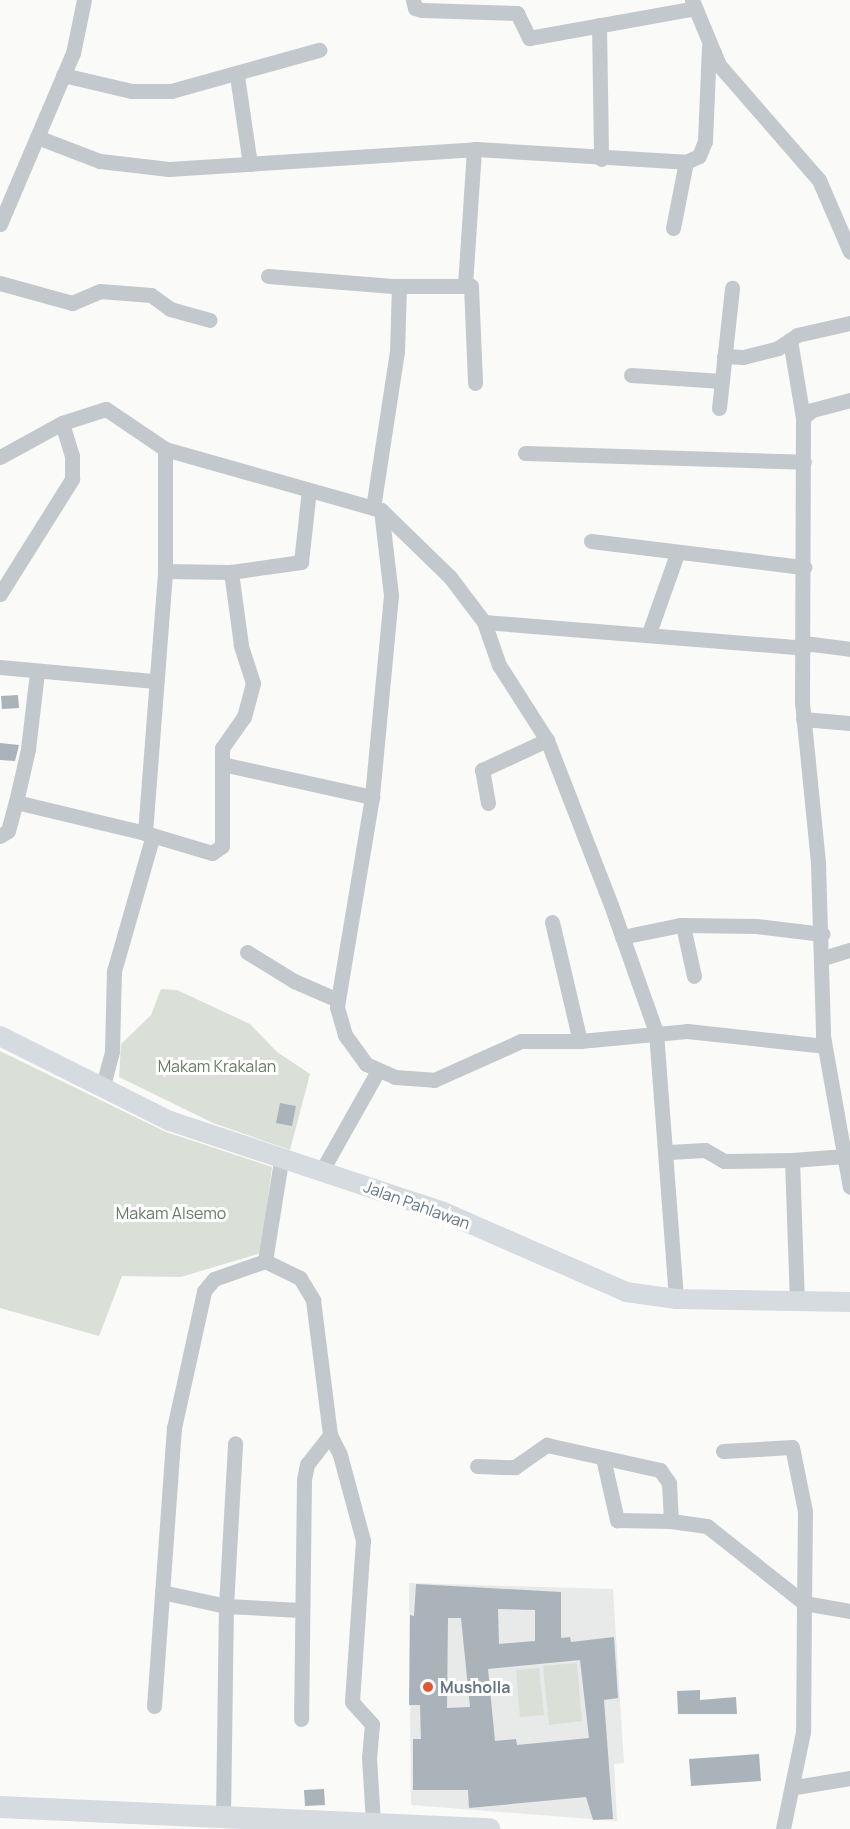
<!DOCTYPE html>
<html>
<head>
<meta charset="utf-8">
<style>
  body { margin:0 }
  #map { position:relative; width:850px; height:1829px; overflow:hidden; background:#fafaf8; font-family:Manrope,sans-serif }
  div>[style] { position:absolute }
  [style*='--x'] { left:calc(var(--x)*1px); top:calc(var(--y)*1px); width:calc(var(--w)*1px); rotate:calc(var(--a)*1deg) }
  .built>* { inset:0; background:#e8e9e9 }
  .green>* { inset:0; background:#dadfd7 }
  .building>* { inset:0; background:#aab3b9 }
  .minor>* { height:15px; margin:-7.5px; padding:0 7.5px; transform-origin:7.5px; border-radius:7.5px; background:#c3c8cc }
  .major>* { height:20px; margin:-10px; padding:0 10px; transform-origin:10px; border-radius:10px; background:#d6dbdf }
  .highway>* { height:22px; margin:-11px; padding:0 11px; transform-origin:11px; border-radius:11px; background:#d6dbdf }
  .dots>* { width:16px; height:16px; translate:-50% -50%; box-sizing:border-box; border:3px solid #fff; border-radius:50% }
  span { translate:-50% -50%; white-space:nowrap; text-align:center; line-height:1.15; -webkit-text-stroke:6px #fff; paint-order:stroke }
  .park-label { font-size:16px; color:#687a64 }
  .street-label { font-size:16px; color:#657683 }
  .poi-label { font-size:16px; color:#657683; font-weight:700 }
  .left { translate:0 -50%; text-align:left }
</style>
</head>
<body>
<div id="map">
  <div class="built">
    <i style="clip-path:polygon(409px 1583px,613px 1589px,624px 1763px,614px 1764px,617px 1821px,411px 1805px)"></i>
  </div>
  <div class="green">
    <i style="clip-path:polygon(161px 989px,177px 990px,250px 1024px,277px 1052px,310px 1074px,290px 1150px,213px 1123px,119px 1077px,121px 1044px,151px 1015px)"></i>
    <i style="clip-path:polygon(0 1051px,166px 1132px,272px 1167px,261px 1253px,181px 1277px,122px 1276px,99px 1336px,0 1308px)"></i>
    <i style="clip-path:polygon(577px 1663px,582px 1721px,549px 1725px,543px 1666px)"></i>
    <i style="clip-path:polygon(539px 1668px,544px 1715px,520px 1717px,516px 1670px)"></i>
  </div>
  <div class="building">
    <i style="clip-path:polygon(18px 695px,19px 708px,2px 709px,1px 696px)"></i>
    <i style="clip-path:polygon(0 743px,19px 745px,15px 761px,0 760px)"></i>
    <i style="clip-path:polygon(280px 1103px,296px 1106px,292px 1126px,276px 1123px)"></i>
    <i style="clip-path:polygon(evenodd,416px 1584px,561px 1592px,561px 1638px,570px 1637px,571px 1642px,614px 1637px,618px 1698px,604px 1700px,613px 1819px,593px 1820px,586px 1797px,469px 1808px,468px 1790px,413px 1790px,413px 1739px,421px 1739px,420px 1705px,409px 1705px,410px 1615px,414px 1616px,416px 1584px,498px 1609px,535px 1610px,535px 1641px,499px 1644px,498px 1609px,416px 1584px,448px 1618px,461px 1618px,470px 1707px,447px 1708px,448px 1618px,416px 1584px,580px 1660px,589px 1738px,517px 1745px,516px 1739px,495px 1741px,488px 1669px,580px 1660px)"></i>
    <i style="clip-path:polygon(700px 1690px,700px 1700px,736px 1697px,737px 1714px,678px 1714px,677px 1691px)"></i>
    <i style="clip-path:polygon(759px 1754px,761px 1781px,691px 1786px,689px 1759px)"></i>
    <i style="clip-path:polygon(324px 1789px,325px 1805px,305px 1806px,304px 1790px)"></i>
  </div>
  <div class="minor">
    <i style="--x:413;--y:0;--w:8;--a:76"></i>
    <i style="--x:415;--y:8;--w:7;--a:16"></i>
    <i style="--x:422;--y:10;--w:95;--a:1.8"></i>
    <i style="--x:517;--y:13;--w:28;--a:64"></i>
    <i style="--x:529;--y:38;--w:169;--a:-10.2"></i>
    <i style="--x:692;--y:0;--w:70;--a:67.4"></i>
    <i style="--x:719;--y:65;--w:152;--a:49"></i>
    <i style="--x:819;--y:180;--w:78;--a:66.7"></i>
    <i style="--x:599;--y:25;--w:134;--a:89.1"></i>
    <i style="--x:63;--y:75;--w:71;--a:13.1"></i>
    <i style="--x:132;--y:91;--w:39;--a:0"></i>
    <i style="--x:171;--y:91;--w:154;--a:-15.5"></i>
    <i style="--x:237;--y:76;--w:89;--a:81.6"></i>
    <i style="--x:37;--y:137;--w:67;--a:20.9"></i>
    <i style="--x:100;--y:161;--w:69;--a:6.6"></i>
    <i style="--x:169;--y:169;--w:308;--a:-3.7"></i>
    <i style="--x:476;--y:149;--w:210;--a:3.5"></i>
    <i style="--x:686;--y:162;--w:14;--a:-25"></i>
    <i style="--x:699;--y:156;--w:16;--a:-68"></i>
    <i style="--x:705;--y:141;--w:94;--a:-87.6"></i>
    <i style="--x:0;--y:224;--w:186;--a:-66.9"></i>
    <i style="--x:73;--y:53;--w:54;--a:-78.3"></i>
    <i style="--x:673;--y:228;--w:67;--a:-78.9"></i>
    <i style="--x:268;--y:276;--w:125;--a:4.6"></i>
    <i style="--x:393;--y:286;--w:78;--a:0"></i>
    <i style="--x:471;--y:286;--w:97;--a:87.6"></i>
    <i style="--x:0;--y:283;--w:75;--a:15.5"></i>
    <i style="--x:72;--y:303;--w:30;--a:-23"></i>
    <i style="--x:100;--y:291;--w:51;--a:4.5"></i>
    <i style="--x:151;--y:295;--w:24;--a:36"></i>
    <i style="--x:170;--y:309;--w:41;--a:15.4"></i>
    <i style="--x:465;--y:285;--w:136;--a:-86.2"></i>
    <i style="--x:790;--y:340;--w:79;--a:80.5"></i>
    <i style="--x:724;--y:356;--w:19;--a:3"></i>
    <i style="--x:743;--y:357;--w:36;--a:-14"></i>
    <i style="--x:778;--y:348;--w:23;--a:-34"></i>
    <i style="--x:797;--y:335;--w:54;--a:-12.8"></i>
    <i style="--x:631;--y:375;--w:91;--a:3.8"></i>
    <i style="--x:850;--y:400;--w:39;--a:165"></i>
    <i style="--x:812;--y:410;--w:12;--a:138"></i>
    <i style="--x:803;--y:418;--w:284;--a:90.2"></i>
    <i style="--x:802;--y:702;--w:162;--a:84.3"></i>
    <i style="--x:818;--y:863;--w:173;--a:88.3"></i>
    <i style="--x:823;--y:1036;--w:153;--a:79.9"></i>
    <i style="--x:719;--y:408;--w:121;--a:-83.8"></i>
    <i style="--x:525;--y:453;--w:279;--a:1.8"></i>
    <i style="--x:0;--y:457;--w:71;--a:-28.7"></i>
    <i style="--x:62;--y:423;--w:46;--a:-17.7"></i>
    <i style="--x:106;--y:409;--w:71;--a:34.1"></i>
    <i style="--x:165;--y:449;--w:224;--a:15.8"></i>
    <i style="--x:381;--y:510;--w:86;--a:83.3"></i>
    <i style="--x:391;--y:595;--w:203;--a:95.4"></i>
    <i style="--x:372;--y:797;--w:213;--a:99.5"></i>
    <i style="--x:337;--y:1007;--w:29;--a:74"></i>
    <i style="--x:345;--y:1035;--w:36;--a:54"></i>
    <i style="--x:366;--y:1064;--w:32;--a:24"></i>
    <i style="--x:395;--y:1077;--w:39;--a:4"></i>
    <i style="--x:434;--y:1080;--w:95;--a:-24.1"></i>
    <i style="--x:521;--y:1041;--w:59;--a:0"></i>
    <i style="--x:580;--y:1041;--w:107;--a:-5.3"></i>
    <i style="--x:687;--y:1031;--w:138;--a:6.2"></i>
    <i style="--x:373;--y:508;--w:158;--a:-81.3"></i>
    <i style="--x:397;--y:352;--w:66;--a:-88.3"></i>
    <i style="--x:381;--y:510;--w:96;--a:44.2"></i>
    <i style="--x:450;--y:577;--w:56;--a:52.9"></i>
    <i style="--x:484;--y:622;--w:46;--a:70.8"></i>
    <i style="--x:499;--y:665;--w:89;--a:57.4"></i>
    <i style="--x:547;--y:740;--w:177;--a:68.8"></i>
    <i style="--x:611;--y:905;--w:135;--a:70.5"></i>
    <i style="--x:656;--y:1032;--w:268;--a:85.7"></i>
    <i style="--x:591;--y:541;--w:215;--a:7"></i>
    <i style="--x:165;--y:571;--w:66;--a:0.9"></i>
    <i style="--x:231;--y:572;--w:71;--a:-8.1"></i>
    <i style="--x:301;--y:562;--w:72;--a:-83.7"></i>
    <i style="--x:0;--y:594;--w:136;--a:-57.9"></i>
    <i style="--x:72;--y:479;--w:23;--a:-90"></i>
    <i style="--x:72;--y:456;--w:34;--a:-107"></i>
    <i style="--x:484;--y:622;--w:321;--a:4.6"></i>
    <i style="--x:649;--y:633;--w:84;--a:-70.5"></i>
    <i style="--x:804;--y:643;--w:46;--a:7.4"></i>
    <i style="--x:0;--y:667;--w:156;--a:5.2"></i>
    <i style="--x:803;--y:719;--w:47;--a:4.9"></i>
    <i style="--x:222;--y:764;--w:154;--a:12.4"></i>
    <i style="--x:16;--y:802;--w:54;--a:-77.2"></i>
    <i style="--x:28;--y:749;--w:78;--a:-83.3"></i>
    <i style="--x:488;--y:803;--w:34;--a:-100"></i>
    <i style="--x:482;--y:770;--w:72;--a:-24.8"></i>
    <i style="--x:145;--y:833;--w:70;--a:16.6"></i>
    <i style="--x:212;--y:853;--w:12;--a:-35"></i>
    <i style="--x:222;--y:846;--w:98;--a:-90"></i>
    <i style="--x:222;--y:748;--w:38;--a:-55"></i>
    <i style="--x:244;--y:717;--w:35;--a:-75"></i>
    <i style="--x:253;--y:683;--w:40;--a:-108"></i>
    <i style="--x:241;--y:645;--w:74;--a:-97.8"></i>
    <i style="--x:0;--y:836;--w:9;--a:-32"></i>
    <i style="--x:8;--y:831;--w:30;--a:-75"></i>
    <i style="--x:16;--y:802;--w:133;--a:13.5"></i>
    <i style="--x:145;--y:833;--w:263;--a:-85.6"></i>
    <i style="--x:165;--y:571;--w:122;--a:-90"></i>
    <i style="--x:552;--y:922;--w:122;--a:76.8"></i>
    <i style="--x:683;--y:926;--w:51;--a:77.6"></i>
    <i style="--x:622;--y:937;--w:59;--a:-11.7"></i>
    <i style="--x:680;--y:925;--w:76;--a:0.8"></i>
    <i style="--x:756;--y:926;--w:67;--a:6.8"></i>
    <i style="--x:247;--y:952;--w:55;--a:31.7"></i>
    <i style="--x:294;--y:981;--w:48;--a:23.4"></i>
    <i style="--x:823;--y:958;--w:28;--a:-17"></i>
    <i style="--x:102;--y:1089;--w:39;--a:-75"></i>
    <i style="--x:112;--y:1051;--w:80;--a:-88.6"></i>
    <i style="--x:114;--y:971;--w:141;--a:-74"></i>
    <i style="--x:668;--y:1152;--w:37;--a:-3"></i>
    <i style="--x:705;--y:1150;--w:22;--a:30"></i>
    <i style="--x:724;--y:1161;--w:68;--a:-0.8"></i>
    <i style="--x:792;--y:1160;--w:141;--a:88"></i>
    <i style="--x:792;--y:1160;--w:53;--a:-4.3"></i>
    <i style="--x:321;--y:1172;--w:116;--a:-60.6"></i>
    <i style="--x:265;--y:1261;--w:101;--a:-80.9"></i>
    <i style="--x:330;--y:1435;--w:22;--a:63"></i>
    <i style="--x:340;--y:1455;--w:88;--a:74.9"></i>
    <i style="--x:363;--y:1540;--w:162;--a:93.9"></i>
    <i style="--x:352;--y:1702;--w:30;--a:48"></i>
    <i style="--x:372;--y:1724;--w:33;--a:95"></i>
    <i style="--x:369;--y:1757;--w:66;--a:86.5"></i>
    <i style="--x:723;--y:1451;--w:69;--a:-3.3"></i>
    <i style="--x:792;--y:1447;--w:65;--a:78.5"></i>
    <i style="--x:805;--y:1511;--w:92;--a:90.6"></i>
    <i style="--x:804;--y:1603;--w:47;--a:9.9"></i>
    <i style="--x:603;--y:1458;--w:64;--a:77.3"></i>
    <i style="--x:617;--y:1520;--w:54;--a:1.1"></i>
    <i style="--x:477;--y:1466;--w:38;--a:2"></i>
    <i style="--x:515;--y:1467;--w:39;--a:-35"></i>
    <i style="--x:547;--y:1445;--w:116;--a:12.5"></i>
    <i style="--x:660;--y:1470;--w:16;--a:55"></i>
    <i style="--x:669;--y:1483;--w:38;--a:87"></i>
    <i style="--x:671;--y:1521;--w:36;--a:8"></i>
    <i style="--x:707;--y:1526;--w:124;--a:38.4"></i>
    <i style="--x:804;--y:1603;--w:129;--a:90.4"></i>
    <i style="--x:803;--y:1732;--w:99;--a:101.7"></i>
    <i style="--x:162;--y:1592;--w:66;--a:12.3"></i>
    <i style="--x:226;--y:1606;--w:74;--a:3.1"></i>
    <i style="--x:154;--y:1706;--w:279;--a:-85.9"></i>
    <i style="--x:174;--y:1428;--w:140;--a:-77.6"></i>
    <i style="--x:204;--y:1291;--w:16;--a:-50"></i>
    <i style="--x:214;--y:1279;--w:54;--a:-19.4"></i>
    <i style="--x:265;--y:1261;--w:39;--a:26"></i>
    <i style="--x:300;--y:1278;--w:26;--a:59"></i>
    <i style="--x:313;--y:1300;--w:136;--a:82.8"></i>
    <i style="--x:330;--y:1435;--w:37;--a:128"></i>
    <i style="--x:307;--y:1464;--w:16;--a:101"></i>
    <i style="--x:304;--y:1480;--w:239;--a:90.7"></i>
    <i style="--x:795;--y:1787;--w:56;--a:-9.3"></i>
    <i style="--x:223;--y:1817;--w:211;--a:-89.2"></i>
    <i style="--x:226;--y:1606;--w:163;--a:-86.8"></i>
  </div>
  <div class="major">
    <i style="--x:0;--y:1036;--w:190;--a:26.6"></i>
    <i style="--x:170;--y:1121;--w:286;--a:18.4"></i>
    <i style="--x:441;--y:1211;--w:202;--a:23.6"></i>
    <i style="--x:626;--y:1292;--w:50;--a:8"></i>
    <i style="--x:676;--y:1299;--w:174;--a:1"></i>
  </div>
  <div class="highway">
    <i style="--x:0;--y:1807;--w:490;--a:2.6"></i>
  </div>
  <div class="dots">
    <i style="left:428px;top:1687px;background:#e4572e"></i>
  </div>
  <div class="park-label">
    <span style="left:217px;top:1066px">Makam Krakalan</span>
    <span style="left:171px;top:1213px">Makam Alsemo</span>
  </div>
  <div class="street-label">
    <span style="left:417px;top:1205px;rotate:20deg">Jalan Pahlawan</span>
  </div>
  <div class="poi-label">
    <span class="left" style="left:440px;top:1687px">Musholla</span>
  </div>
</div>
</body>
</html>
